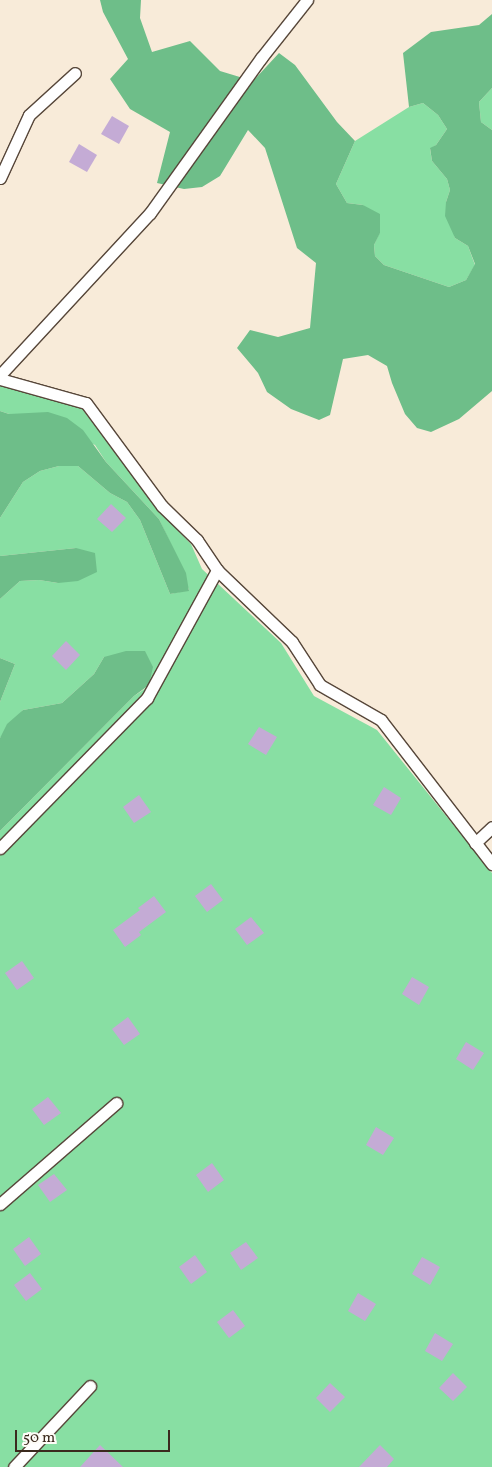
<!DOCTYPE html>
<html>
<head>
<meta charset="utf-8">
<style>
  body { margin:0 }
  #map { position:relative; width:492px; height:1467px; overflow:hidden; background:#f8ebd9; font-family:Vollkorn,serif }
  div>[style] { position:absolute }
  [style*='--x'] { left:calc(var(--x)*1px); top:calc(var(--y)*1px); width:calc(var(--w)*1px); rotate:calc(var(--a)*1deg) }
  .green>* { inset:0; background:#88dfa3 }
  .forest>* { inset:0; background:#6ebe89 }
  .building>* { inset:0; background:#c4abd5 }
  .roads { filter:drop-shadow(1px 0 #57473a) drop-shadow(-1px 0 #57473a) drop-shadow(0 1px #57473a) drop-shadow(0 -1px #57473a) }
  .lane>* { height:11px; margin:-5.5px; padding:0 5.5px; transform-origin:5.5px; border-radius:5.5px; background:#fff }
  span { translate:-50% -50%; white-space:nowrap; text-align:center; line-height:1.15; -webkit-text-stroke:4.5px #fdfcf7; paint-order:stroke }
  .scale { position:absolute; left:15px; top:1430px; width:155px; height:22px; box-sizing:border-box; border:2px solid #3b2a1e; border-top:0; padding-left:6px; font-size:15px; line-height:18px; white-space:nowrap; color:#3b2a1e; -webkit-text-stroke:4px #fdfcf7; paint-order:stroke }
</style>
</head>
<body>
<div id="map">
  <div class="green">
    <i style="clip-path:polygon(492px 88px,492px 130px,481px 122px,479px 102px)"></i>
    <i style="clip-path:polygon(423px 103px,438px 115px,447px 129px,436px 145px,430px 149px,432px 161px,447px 179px,450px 190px,446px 202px,455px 238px,468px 246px,475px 265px,466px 280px,449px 287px,384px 265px,375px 256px,374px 245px,380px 232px,363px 205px,347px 203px,336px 184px,355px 141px,409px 107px)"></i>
    <i style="clip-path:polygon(0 382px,80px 406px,157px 509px,191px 544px,202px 569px,281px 643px,314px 696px,377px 730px,492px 873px,492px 1467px,0 1467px,0 831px,134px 696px,149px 686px,104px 657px,94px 674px,62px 703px,23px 710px,0 738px,0 702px,15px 664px,0 658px,0 599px,20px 581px,39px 580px,58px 583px,76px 548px,0 556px,0 518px,23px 482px,40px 471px,59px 466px,78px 466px,110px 493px,127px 502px,140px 520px,170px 594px,189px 590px,176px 555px,159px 519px,106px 462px,95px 445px,28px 414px,9px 414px,0 411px)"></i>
  </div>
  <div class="forest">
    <i style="clip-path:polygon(100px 0,141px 0,140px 18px,152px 52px,190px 41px,220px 71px,253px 81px,279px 53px,295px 65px,337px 122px,355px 141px,336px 184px,347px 203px,363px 205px,380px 214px,380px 233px,374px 245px,375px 256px,384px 265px,449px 287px,466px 280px,475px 264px,468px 246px,455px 238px,445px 216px,446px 202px,450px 190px,447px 179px,432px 161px,430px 148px,436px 145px,447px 129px,438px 115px,423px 103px,409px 107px,403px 53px,431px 32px,479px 25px,492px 14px,492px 88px,479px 102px,481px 122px,492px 130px,492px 391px,459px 419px,431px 432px,417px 428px,405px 414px,392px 383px,387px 366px,368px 355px,343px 359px,330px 415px,319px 420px,291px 409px,267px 392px,258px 373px,237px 348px,250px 330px,278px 337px,310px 328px,316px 263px,297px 248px,265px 148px,248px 130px,220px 176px,202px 187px,184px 189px,157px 183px,170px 132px,130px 109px,110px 79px,128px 59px,103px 12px)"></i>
    <i style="clip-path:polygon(0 411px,9px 414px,48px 412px,67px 418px,83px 430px,106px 462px,159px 519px,186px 573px,189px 591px,170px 594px,140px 520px,127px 502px,110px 493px,78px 466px,59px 466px,40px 471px,23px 482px,0 518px)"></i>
    <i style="clip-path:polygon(76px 548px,95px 553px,97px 572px,78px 581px,58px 583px,39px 580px,20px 581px,0 599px,0 556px)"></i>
    <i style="clip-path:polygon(126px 651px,145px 651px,153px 667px,149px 685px,134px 696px,0 831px,0 738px,7px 724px,23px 710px,62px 703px,94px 674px,104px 657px)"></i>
    <i style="clip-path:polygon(0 658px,15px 664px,0 702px)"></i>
  </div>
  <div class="building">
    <i style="clip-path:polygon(112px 116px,129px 126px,119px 144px,101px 134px)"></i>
    <i style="clip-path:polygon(79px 144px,97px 155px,87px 172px,69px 162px)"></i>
    <i style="clip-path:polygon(111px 504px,126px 518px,112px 532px,97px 519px)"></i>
    <i style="clip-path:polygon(66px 641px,80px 655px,66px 670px,52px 656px)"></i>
    <i style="clip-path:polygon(259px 727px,277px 737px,266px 755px,248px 744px)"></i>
    <i style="clip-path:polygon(384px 787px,401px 798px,391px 815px,373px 805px)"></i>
    <i style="clip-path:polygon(139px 795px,151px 812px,134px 823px,123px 807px)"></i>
    <i style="clip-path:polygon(211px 884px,223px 900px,207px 912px,195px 896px)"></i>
    <i style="clip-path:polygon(154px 896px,166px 912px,139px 932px,141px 935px,125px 947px,113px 930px,140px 910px,138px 908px)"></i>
    <i style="clip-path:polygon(251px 917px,264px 933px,247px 945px,235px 929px)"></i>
    <i style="clip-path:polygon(22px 961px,34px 978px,17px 990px,5px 973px)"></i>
    <i style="clip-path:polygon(412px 977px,429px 987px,419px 1005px,402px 994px)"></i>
    <i style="clip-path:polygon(128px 1017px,140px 1034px,124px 1045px,112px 1029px)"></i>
    <i style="clip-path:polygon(466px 1042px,484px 1053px,473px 1070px,456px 1059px)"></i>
    <i style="clip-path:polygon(48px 1097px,61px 1113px,44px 1125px,32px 1109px)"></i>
    <i style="clip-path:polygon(376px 1127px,394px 1138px,383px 1155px,366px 1145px)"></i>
    <i style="clip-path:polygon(212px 1163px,224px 1180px,208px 1192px,196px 1175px)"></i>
    <i style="clip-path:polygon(54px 1174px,67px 1190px,50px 1202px,38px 1185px)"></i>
    <i style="clip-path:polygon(29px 1237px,41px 1254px,25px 1266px,13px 1249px)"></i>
    <i style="clip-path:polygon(246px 1242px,258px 1258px,241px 1270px,230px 1253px)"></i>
    <i style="clip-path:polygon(195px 1255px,207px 1272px,191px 1284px,179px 1267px)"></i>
    <i style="clip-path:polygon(422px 1257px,440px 1267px,430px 1285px,412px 1274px)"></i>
    <i style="clip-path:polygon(30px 1273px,42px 1289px,26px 1301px,14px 1285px)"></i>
    <i style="clip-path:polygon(358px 1293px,376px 1304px,365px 1321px,348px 1311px)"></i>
    <i style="clip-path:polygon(233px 1310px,245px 1326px,229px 1338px,217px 1322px)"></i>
    <i style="clip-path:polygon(435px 1333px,453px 1344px,442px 1361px,425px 1351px)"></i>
    <i style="clip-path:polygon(453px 1373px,467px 1387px,453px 1401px,439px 1388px)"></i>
    <i style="clip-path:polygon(330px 1383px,345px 1397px,330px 1412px,316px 1398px)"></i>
    <i style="clip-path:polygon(100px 1445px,123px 1467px,80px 1467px)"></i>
    <i style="clip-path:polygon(380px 1445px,394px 1459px,387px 1467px,359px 1467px)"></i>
  </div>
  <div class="roads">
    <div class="lane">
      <i style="--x:0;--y:178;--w:69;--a:-65.3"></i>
      <i style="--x:29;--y:115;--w:62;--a:-42.4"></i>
      <i style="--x:0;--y:375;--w:221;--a:-47.2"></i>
      <i style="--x:150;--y:213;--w:191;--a:-54.4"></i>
      <i style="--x:261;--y:58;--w:74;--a:-51.6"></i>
      <i style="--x:0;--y:379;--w:89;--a:15.6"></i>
      <i style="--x:86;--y:403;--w:128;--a:53.6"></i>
      <i style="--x:162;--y:506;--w:49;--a:44.2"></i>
      <i style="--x:197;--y:540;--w:36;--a:56"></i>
      <i style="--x:217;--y:570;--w:104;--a:43.8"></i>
      <i style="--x:292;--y:642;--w:51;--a:56.9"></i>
      <i style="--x:320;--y:685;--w:70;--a:29.8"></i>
      <i style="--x:381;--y:720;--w:182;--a:52.4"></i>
      <i style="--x:475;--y:843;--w:23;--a:-43"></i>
      <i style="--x:0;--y:848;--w:210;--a:-45.6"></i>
      <i style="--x:147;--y:698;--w:146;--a:-61.3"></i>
      <i style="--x:0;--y:1204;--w:154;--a:-41"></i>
      <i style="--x:14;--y:1467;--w:111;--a:-46.8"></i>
    </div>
  </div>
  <div class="scale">50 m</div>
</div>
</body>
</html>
